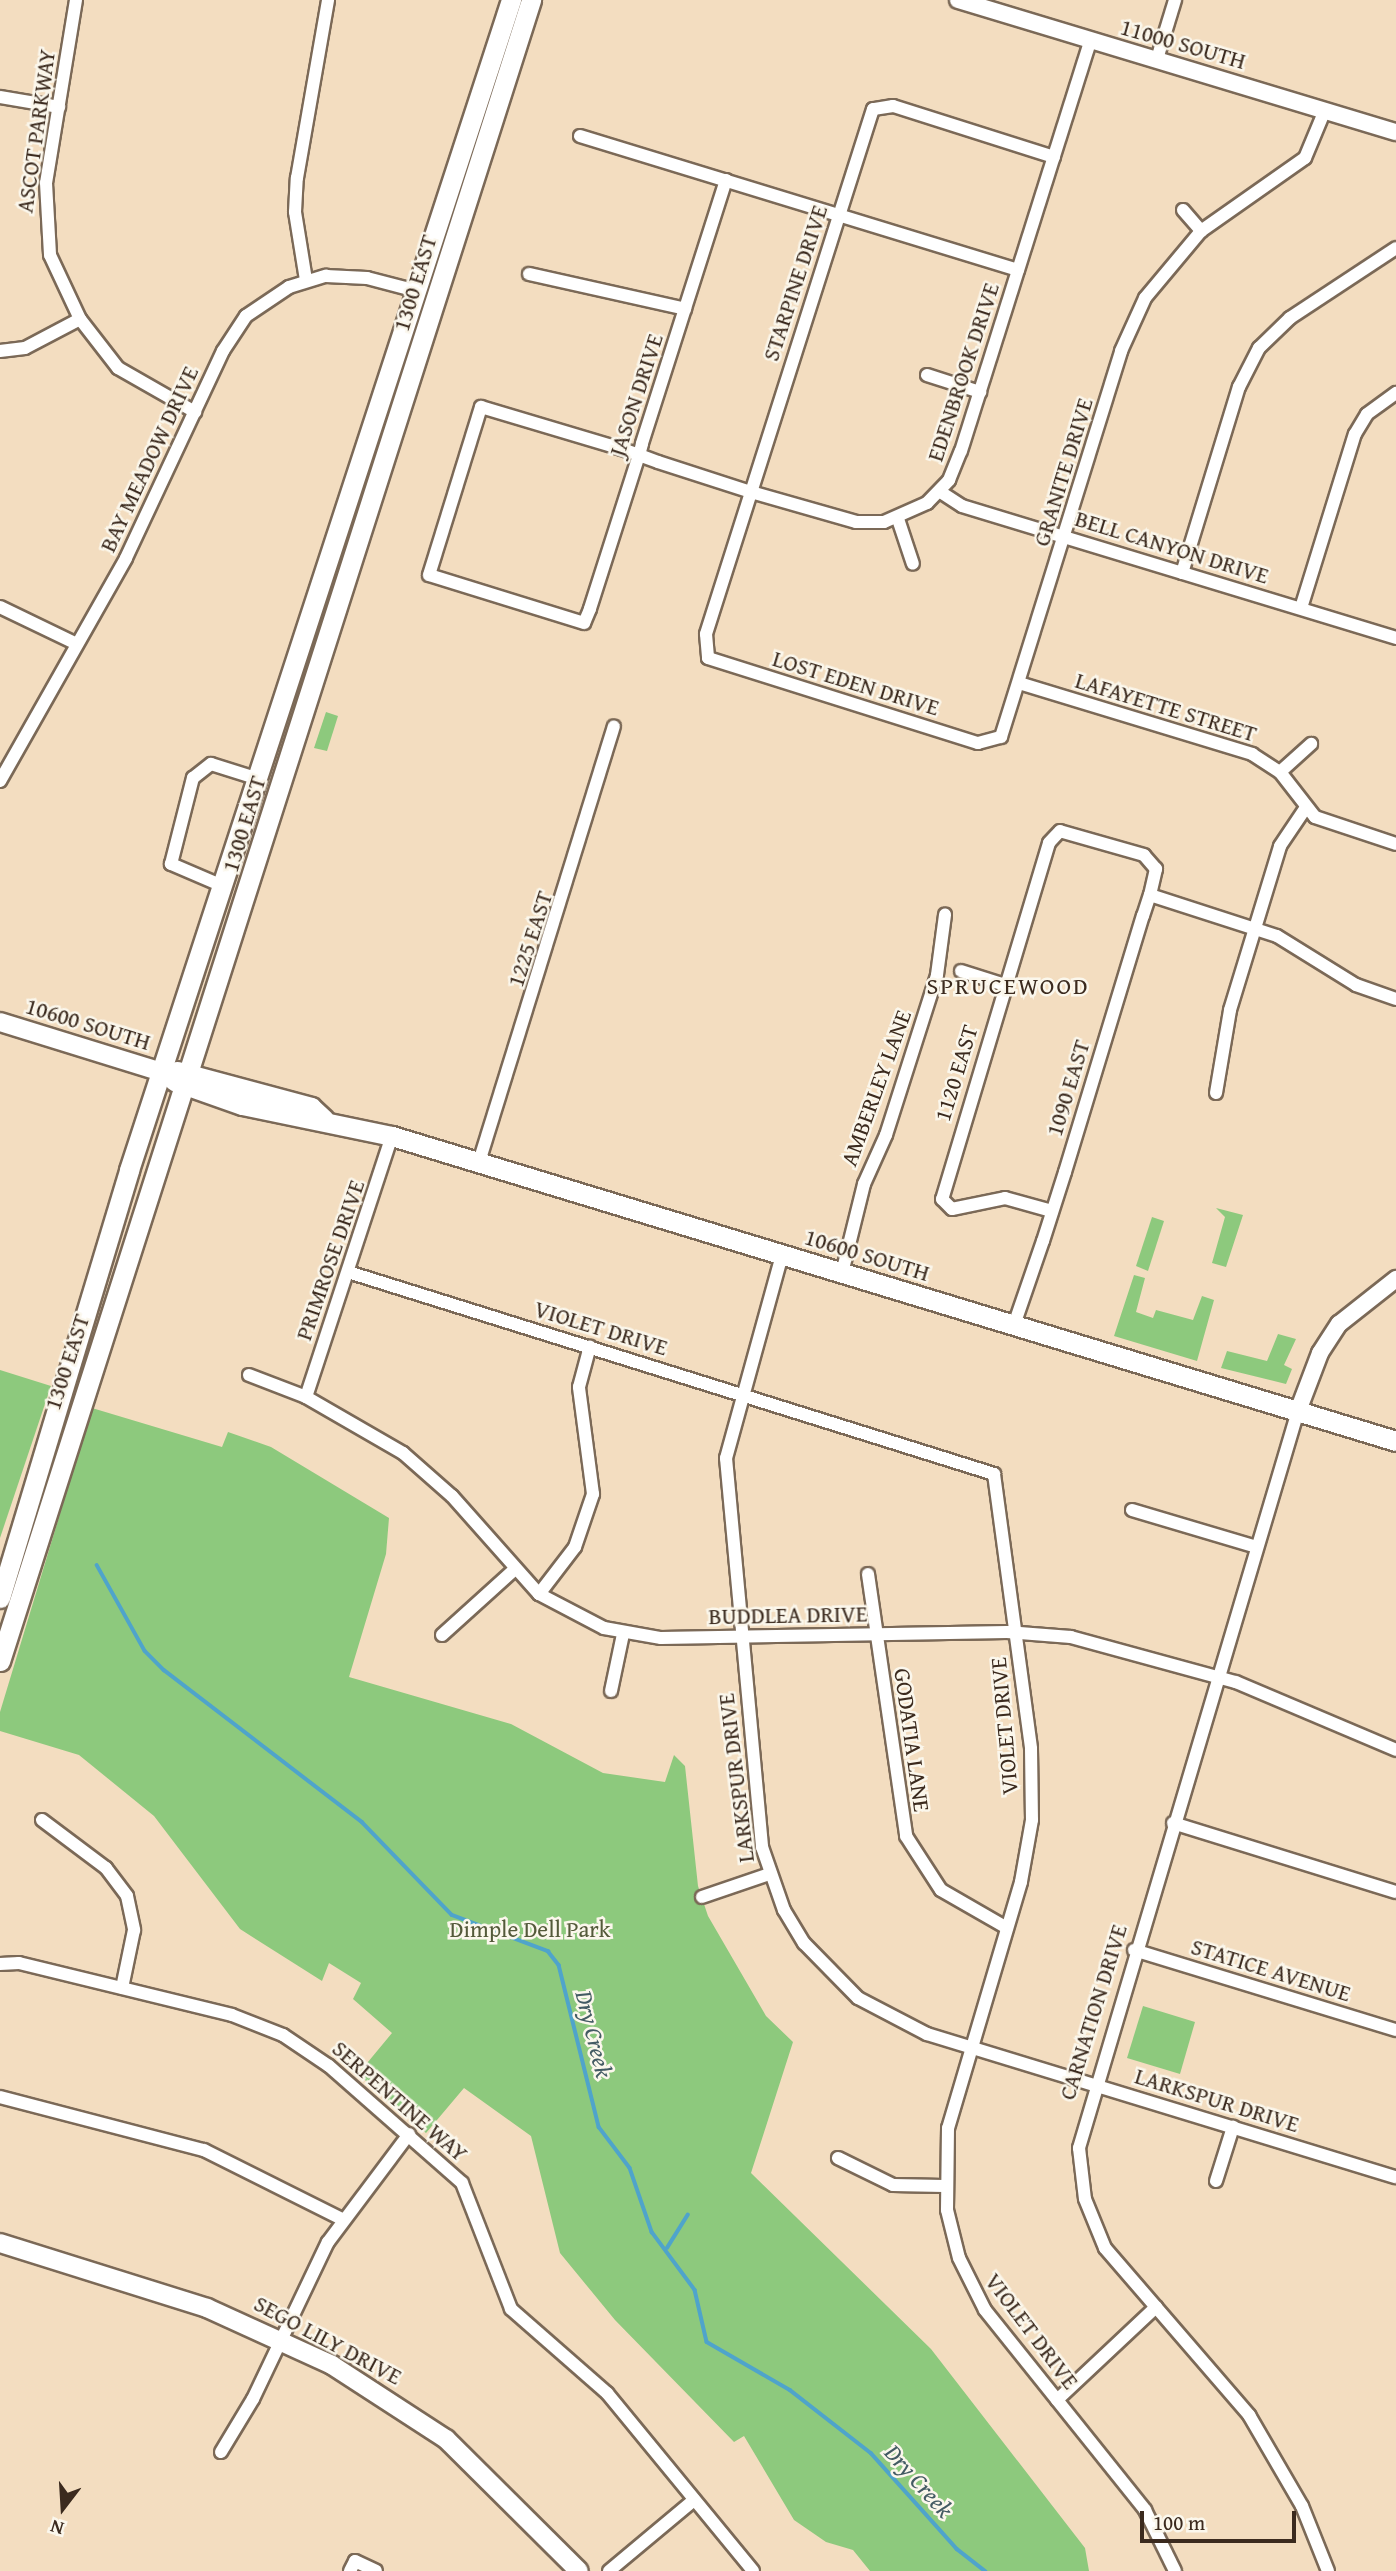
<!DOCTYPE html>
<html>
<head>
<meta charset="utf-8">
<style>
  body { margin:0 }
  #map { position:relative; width:1396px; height:2571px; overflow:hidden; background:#f3ddc0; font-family:"Gentium Book Plus",serif }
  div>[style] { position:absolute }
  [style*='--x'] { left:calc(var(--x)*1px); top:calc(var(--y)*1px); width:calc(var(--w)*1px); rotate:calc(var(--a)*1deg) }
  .green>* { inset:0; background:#8dc97d }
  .stream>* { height:3.5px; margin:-1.75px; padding:0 1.75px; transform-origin:1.75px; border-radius:1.75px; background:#4fa4cb }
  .roads { filter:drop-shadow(2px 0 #7b6957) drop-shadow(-2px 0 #7b6957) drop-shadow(0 2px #7b6957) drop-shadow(0 -2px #7b6957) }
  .minor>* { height:12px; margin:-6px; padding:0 6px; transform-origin:6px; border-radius:6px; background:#fff }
  .tertiary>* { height:16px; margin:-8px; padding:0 8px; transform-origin:8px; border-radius:8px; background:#fff }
  .secondary>* { height:18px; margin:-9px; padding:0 9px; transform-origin:9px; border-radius:9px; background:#fff }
  .primary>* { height:19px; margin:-9.5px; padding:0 9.5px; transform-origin:9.5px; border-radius:9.5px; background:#fff }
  span { translate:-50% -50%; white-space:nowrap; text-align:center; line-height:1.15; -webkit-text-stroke:5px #fbf7ec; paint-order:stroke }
  .street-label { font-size:23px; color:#3b2a1e }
  .park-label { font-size:23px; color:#545a3a }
  .neighbourhood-label { font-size:24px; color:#3b2a1e; letter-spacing:2px }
  .water-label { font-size:24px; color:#435b63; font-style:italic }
  .north { position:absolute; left:28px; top:2473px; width:70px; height:70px; -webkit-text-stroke:5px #fbf7ec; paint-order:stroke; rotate:197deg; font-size:19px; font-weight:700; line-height:28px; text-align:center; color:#3b2a1e }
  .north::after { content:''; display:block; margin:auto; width:24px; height:32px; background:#3b2a1e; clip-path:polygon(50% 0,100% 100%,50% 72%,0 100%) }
  .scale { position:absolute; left:1140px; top:2511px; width:156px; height:32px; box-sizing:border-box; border:4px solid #3b2a1e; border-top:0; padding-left:9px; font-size:21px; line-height:24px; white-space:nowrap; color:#3b2a1e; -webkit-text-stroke:5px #fbf7ec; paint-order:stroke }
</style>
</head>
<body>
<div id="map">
  <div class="green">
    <i style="clip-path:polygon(326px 712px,338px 716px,327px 751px,314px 748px)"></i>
    <i style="clip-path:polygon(1216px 1208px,1243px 1215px,1226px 1267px,1212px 1263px,1225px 1217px)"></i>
    <i style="clip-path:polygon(1152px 1217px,1164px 1221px,1148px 1271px,1136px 1266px)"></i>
    <i style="clip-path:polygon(1134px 1275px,1145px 1278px,1136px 1312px,1153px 1318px,1156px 1310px,1193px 1320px,1202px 1296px,1214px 1300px,1197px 1361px,1114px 1336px)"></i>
    <i style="clip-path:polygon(1278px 1334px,1296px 1339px,1284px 1365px,1292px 1369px,1286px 1384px,1221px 1368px,1227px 1351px,1267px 1361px)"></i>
    <i style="clip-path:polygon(0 1370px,51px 1386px,0 1538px)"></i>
    <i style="clip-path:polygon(92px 1408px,222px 1447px,228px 1432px,271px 1447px,389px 1518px,386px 1554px,349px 1677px,511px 1724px,603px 1773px,665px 1782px,674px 1755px,685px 1766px,698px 1886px,708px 1916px,766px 2016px,793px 2042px,751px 2173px,931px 2349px,1085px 2548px,1089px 2571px,870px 2571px,853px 2550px,826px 2542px,794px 2520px,744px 2436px,734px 2442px,615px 2320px,560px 2253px,531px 2136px,464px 2088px,426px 2133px,358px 2074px,392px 2033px,353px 1999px,361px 1983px,329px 1963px,322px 1981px,240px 1929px,154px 1816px,79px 1755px,0 1731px,0 1712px)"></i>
    <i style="clip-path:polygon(1143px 2006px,1195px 2022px,1180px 2074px,1127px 2058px)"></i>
  </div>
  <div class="stream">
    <i style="--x:97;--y:1565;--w:98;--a:60.8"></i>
    <i style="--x:145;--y:1651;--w:27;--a:45"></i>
    <i style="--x:164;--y:1670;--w:250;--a:37.5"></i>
    <i style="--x:362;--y:1822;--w:129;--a:45.9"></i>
    <i style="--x:452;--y:1915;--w:103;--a:20.6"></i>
    <i style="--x:548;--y:1951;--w:18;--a:52"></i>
    <i style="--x:559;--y:1965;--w:167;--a:76.1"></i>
    <i style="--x:599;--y:2127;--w:51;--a:52.9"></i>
    <i style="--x:630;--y:2168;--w:68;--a:71"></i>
    <i style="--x:652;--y:2232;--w:72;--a:53.4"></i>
    <i style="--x:695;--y:2290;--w:53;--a:77"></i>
    <i style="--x:707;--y:2342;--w:96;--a:30"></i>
    <i style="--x:790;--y:2390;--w:103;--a:37.9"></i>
    <i style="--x:871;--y:2453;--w:129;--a:48.1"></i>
    <i style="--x:957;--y:2549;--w:36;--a:38"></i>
    <i style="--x:667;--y:2248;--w:39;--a:-58"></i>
  </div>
  <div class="roads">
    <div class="minor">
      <i style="--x:76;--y:0;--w:185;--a:99.3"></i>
      <i style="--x:46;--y:183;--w:72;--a:86.8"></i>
      <i style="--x:50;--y:255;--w:71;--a:64.9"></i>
      <i style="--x:80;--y:319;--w:62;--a:52.2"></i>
      <i style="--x:118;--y:368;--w:89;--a:29.7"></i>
      <i style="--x:1157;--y:59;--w:62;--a:-73"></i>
      <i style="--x:0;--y:97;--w:60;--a:9.6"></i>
      <i style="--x:580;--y:136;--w:458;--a:17"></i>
      <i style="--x:1054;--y:157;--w:169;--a:-162.4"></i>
      <i style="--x:893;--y:106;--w:20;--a:171"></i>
      <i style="--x:873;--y:109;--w:551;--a:107.65"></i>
      <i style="--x:706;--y:634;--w:24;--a:85"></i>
      <i style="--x:708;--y:658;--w:283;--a:17.5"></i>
      <i style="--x:978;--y:743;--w:24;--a:-15"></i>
      <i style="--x:1001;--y:737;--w:404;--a:-72.7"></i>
      <i style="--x:1121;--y:351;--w:58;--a:-65.6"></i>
      <i style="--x:1145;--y:298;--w:87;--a:-50.1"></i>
      <i style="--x:1201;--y:231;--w:127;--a:-35.1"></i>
      <i style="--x:1305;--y:158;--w:52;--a:-67.4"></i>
      <i style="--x:726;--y:180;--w:277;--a:107.7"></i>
      <i style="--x:642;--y:444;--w:11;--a:105"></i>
      <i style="--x:639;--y:455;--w:162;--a:107.7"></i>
      <i style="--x:590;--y:609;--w:15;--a:113"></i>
      <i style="--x:584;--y:623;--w:162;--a:-162.8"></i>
      <i style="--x:429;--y:575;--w:176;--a:-72.8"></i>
      <i style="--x:481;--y:407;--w:147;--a:16.6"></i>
      <i style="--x:622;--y:449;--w:18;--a:19"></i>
      <i style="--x:639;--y:455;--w:20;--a:20"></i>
      <i style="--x:658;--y:462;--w:98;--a:17.9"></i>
      <i style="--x:751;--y:492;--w:109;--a:15.9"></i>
      <i style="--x:856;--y:522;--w:28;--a:0"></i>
      <i style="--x:884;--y:522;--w:47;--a:-23.8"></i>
      <i style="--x:927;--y:503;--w:32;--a:-46"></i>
      <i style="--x:949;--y:480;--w:31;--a:-68"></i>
      <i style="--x:961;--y:451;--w:430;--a:-72.5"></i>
      <i style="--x:1183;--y:210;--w:28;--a:49"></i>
      <i style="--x:529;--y:274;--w:160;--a:12.6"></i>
      <i style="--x:306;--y:280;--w:69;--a:-99.2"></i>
      <i style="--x:295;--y:212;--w:34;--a:-87"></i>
      <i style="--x:297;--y:178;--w:181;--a:-80.1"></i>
      <i style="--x:0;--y:351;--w:25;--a:-7"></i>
      <i style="--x:25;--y:348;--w:62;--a:-27.8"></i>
      <i style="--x:927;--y:375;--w:56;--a:17.8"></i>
      <i style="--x:939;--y:491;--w:27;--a:33"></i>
      <i style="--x:962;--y:506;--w:454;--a:16.9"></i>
      <i style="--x:898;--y:519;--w:47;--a:71.6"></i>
      <i style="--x:1182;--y:573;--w:195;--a:-73"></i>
      <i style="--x:1239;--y:387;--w:44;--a:-62.9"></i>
      <i style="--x:1259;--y:348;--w:43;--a:-44.1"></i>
      <i style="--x:1290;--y:318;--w:127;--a:-33.4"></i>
      <i style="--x:0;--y:607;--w:85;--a:25.7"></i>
      <i style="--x:1301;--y:608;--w:182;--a:-72.8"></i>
      <i style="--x:1355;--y:434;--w:23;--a:-59"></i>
      <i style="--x:1367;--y:414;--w:36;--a:-36"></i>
      <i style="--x:1019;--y:683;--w:244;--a:16.9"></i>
      <i style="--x:1252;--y:754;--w:33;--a:33"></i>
      <i style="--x:1280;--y:772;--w:57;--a:52.1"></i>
      <i style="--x:1315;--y:817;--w:85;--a:18.4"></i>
      <i style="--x:1280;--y:772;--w:42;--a:-42.1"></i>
      <i style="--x:0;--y:781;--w:256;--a:-60.5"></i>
      <i style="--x:126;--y:558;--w:229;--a:-64.9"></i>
      <i style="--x:223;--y:351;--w:42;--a:-56.7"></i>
      <i style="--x:246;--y:316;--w:52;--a:-34"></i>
      <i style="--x:289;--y:287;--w:39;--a:-17"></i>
      <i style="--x:326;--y:276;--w:41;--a:2.8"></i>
      <i style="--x:367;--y:278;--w:52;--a:14.6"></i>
      <i style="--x:225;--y:887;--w:59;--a:-156.9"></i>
      <i style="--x:171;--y:864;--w:89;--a:-75.7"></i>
      <i style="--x:193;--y:778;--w:23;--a:-38"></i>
      <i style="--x:211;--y:764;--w:50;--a:17.4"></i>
      <i style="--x:1150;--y:895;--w:133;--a:17.9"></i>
      <i style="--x:1277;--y:936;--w:93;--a:31.8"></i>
      <i style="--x:1356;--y:985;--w:42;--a:19.3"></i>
      <i style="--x:961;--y:971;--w:46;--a:17.7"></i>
      <i style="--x:1216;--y:1093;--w:84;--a:-80.4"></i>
      <i style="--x:1230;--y:1010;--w:171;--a:-73"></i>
      <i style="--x:1280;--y:846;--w:45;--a:-56"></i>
      <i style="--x:479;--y:1162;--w:456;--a:-72.8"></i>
      <i style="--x:782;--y:1255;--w:211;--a:105.4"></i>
      <i style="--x:726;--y:1458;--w:391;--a:84.7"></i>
      <i style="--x:762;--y:1847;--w:67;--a:70.8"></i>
      <i style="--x:784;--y:1910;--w:39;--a:59"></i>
      <i style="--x:804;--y:1943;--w:77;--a:45.5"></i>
      <i style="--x:858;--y:1998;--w:78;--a:27.6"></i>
      <i style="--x:927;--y:2034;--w:490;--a:17"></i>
      <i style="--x:348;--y:1272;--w:677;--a:17.36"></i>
      <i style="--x:994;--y:1474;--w:277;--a:82.3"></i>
      <i style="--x:1031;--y:1749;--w:71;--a:89.2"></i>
      <i style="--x:1032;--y:1820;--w:63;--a:100.1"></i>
      <i style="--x:1021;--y:1882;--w:257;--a:106.5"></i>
      <i style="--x:948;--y:2128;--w:82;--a:90.7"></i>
      <i style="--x:947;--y:2210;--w:49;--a:76"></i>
      <i style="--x:959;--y:2258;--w:58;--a:63.4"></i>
      <i style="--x:985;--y:2310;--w:256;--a:51.3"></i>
      <i style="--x:1145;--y:2510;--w:68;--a:63.8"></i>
      <i style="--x:842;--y:1273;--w:92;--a:-76.1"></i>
      <i style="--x:864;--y:1184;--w:54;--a:-65.8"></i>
      <i style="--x:886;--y:1135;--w:168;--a:-72.3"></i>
      <i style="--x:937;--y:975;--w:61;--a:-82.4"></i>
      <i style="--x:1014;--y:1325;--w:89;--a:-71"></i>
      <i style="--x:1043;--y:1241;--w:72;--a:-72.3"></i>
      <i style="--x:1065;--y:1172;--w:268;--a:-73.1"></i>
      <i style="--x:1143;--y:916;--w:22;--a:-72"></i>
      <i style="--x:1150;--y:895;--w:27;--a:-77"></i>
      <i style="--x:1156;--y:869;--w:18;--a:-131"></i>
      <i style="--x:1144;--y:855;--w:87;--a:-164.1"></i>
      <i style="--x:1060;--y:831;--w:16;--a:133"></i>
      <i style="--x:1049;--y:843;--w:372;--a:106.7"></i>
      <i style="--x:942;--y:1199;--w:14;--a:45"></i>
      <i style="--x:952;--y:1209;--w:54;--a:-11.7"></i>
      <i style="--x:1005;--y:1198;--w:49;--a:15.5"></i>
      <i style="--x:249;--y:1375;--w:61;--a:21.1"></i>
      <i style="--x:306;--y:1397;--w:112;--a:30"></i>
      <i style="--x:403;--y:1453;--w:65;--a:41.3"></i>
      <i style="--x:452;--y:1496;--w:131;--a:48.4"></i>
      <i style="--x:539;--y:1594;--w:73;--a:27.6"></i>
      <i style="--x:604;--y:1628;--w:58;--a:10"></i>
      <i style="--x:661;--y:1638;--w:346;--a:-1"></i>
      <i style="--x:1007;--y:1632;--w:64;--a:4.5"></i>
      <i style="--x:1071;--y:1637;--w:171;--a:15.3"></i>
      <i style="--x:1236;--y:1682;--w:174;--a:23"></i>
      <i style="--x:306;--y:1397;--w:275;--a:-71.8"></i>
      <i style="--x:1298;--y:1411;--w:769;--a:106.55"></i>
      <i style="--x:1079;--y:2148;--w:51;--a:83.3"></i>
      <i style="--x:1085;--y:2199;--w:53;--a:67.8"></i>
      <i style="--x:1105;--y:2248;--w:221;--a:49.2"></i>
      <i style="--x:1249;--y:2415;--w:105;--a:59.8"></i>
      <i style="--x:1302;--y:2506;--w:70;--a:68.2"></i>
      <i style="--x:1132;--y:1510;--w:130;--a:16.5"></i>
      <i style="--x:868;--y:1574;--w:265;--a:81.7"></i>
      <i style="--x:906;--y:1836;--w:64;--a:57.1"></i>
      <i style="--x:941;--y:1890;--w:76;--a:29.9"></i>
      <i style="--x:539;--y:1594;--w:59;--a:-52.5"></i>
      <i style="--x:575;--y:1547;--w:56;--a:-71.2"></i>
      <i style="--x:593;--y:1494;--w:108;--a:-97.5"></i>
      <i style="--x:579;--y:1387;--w:42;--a:-75"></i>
      <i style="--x:442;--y:1635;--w:98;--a:-42.1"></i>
      <i style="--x:611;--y:1691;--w:58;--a:-78.1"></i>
      <i style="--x:42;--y:1820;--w:80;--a:36.9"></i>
      <i style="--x:106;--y:1868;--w:35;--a:53"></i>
      <i style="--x:127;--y:1896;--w:35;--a:78"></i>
      <i style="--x:134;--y:1930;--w:59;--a:101.7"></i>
      <i style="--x:1173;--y:1823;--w:233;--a:17.2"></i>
      <i style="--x:702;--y:1897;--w:71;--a:-18.9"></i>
      <i style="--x:1134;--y:1950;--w:274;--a:17"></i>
      <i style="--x:0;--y:1964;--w:19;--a:-3"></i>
      <i style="--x:19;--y:1963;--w:219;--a:13.7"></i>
      <i style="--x:232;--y:2015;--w:55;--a:21.4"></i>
      <i style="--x:283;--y:2035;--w:55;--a:34"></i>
      <i style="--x:329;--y:2066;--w:177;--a:41.3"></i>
      <i style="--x:462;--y:2183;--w:135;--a:68.7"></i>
      <i style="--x:511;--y:2309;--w:128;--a:41.2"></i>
      <i style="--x:607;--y:2393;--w:230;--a:50.6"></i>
      <i style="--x:0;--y:2097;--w:211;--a:14.6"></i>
      <i style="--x:204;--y:2150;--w:154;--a:26.6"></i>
      <i style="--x:838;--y:2158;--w:61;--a:26.1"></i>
      <i style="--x:893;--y:2185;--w:51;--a:1.1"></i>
      <i style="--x:1216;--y:2181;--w:57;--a:-72.5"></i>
      <i style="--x:1057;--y:2400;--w:136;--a:-43.2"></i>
      <i style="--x:221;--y:2452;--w:62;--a:-58.9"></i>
      <i style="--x:253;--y:2399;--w:174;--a:-64.5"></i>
      <i style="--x:328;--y:2242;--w:135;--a:-53.1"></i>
      <i style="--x:350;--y:2571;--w:11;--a:-63"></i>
      <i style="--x:355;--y:2561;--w:23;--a:25"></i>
      <i style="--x:609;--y:2571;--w:111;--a:-39.9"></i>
    </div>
    <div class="tertiary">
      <i style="--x:958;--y:0;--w:457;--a:16.8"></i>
      <i style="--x:1298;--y:1411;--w:62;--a:-69.2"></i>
      <i style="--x:1320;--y:1353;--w:35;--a:-57"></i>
      <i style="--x:1339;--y:1324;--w:73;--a:-38.3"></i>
    </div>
    <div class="secondary">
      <i style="--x:0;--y:1022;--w:170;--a:17.2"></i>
      <i style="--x:0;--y:2243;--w:217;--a:17.4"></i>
      <i style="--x:207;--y:2308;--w:137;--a:24.5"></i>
      <i style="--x:332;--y:2365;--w:136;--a:33"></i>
      <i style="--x:446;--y:2439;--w:187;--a:44.8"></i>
    </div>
    <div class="primary">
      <i style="--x:177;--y:1071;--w:139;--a:15"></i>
      <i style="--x:311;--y:1107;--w:18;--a:43"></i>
      <i style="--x:174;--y:1081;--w:72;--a:19.4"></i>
      <i style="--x:242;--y:1105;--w:153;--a:11.7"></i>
      <i style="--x:392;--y:1136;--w:1049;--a:16.9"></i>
      <i style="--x:0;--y:1598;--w:447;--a:-73.2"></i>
      <i style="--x:129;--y:1170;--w:1231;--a:-71.92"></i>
      <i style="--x:0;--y:1661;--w:1744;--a:-72.27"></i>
    </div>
  </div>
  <div class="street-label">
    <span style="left:1183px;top:44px;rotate:16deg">11000 SOUTH</span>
    <span style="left:36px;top:131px;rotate:-82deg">ASCOT PARKWAY</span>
    <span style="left:415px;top:283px;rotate:-73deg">1300 EAST</span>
    <span style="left:795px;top:283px;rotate:-72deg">STARPINE DRIVE</span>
    <span style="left:963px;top:372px;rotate:-72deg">EDENBROOK DRIVE</span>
    <span style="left:636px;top:395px;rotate:-72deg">JASON DRIVE</span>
    <span style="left:149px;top:459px;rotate:-65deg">BAY MEADOW DRIVE</span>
    <span style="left:1063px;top:472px;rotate:-73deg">GRANITE DRIVE</span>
    <span style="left:1172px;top:547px;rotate:17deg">BELL CANYON DRIVE</span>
    <span style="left:856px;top:683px;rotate:17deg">LOST EDEN DRIVE</span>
    <span style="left:1166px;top:707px;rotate:17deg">LAFAYETTE STREET</span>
    <span style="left:244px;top:824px;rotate:-73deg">1300 EAST</span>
    <span style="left:530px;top:939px;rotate:-72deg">1225 EAST</span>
    <span style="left:88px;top:1024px;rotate:17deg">10600 SOUTH</span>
    <span style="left:956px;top:1073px;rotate:-73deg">1120 EAST</span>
    <span style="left:876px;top:1088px;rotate:-70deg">AMBERLEY LANE</span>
    <span style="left:1068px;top:1088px;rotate:-73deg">1090 EAST</span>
    <span style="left:867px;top:1255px;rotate:17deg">10600 SOUTH</span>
    <span style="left:330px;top:1260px;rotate:-71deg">PRIMROSE DRIVE</span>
    <span style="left:601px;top:1328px;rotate:17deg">VIOLET DRIVE</span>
    <span style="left:67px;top:1362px;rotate:-72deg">1300 EAST</span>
    <span style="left:788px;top:1615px;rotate:-1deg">BUDDLEA DRIVE</span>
    <span style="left:1004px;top:1726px;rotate:-95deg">VIOLET DRIVE</span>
    <span style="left:912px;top:1740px;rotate:82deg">GODATIA LANE</span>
    <span style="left:736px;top:1778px;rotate:-97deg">LARKSPUR DRIVE</span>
    <span style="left:1271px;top:1970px;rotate:17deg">STATICE AVENUE</span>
    <span style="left:1093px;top:2012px;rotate:-73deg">CARNATION DRIVE</span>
    <span style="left:1217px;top:2100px;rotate:17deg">LARKSPUR DRIVE</span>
    <span style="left:400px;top:2101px;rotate:41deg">SERPENTINE WAY</span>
    <span style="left:1032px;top:2331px;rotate:53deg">VIOLET DRIVE</span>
    <span style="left:328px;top:2340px;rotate:28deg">SEGO LILY DRIVE</span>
  </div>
  <div class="park-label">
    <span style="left:530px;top:1929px">Dimple Dell Park</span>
  </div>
  <div class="neighbourhood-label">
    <span style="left:1008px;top:986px">SPRUCEWOOD</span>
  </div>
  <div class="water-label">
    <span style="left:594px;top:2034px;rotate:76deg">Dry Creek</span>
    <span style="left:919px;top:2481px;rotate:48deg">Dry Creek</span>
  </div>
  <div class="north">N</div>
  <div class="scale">100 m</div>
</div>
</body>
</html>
